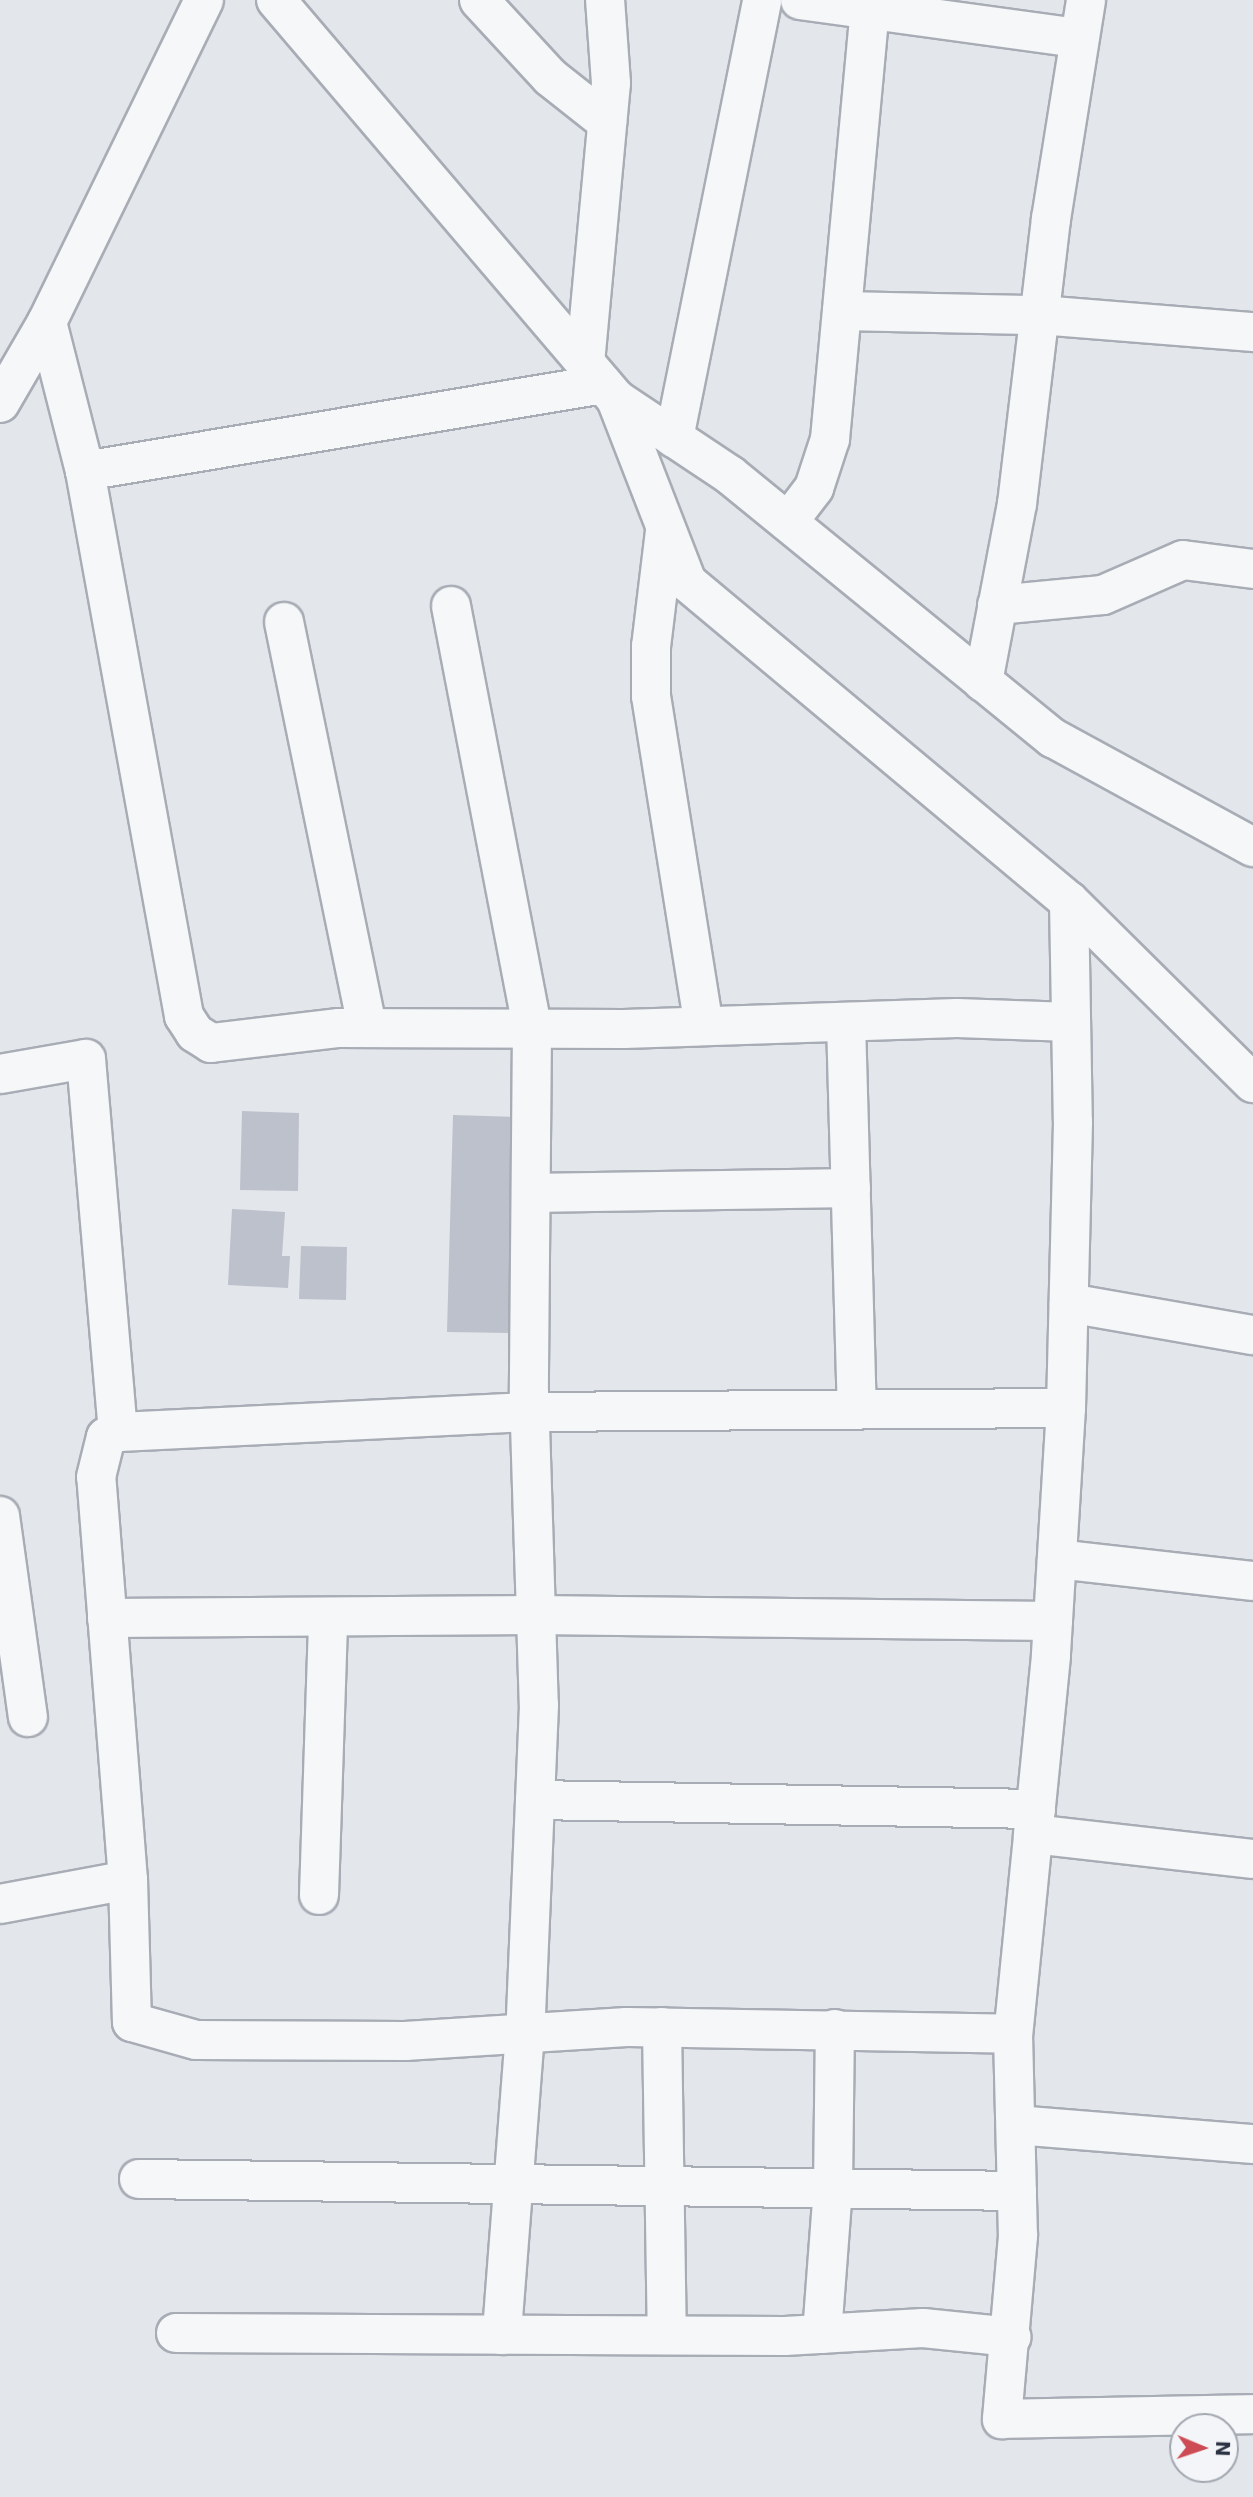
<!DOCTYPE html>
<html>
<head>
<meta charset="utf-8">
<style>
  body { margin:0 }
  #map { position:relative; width:1253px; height:2497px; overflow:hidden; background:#e3e6eb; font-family:"DejaVu Sans",sans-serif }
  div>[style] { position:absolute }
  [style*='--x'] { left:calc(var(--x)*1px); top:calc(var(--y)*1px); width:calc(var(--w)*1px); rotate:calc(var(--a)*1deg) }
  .building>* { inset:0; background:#bdc1cb }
  .roads { filter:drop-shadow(2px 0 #a8acb5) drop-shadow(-2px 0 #a8acb5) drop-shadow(0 2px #a8acb5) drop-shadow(0 -2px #a8acb5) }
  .street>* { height:38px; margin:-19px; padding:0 19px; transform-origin:19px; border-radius:19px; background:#f6f7f9 }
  span { translate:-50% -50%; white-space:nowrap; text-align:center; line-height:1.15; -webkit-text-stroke:5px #f3f5f8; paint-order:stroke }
  .north { position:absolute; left:1169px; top:2413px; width:70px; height:70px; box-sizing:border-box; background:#f3f5f8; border:2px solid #a3a7b0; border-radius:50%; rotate:92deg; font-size:19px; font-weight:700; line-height:28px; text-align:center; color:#2b3243 }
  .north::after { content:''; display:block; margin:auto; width:24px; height:32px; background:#cd4b54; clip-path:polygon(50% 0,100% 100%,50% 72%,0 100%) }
</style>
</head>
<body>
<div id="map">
  <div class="building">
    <i style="clip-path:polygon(242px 1111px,299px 1113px,298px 1191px,240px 1190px)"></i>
    <i style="clip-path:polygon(453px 1115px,516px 1117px,510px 1333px,447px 1332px)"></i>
    <i style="clip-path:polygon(232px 1209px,285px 1212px,282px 1256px,290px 1256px,288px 1288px,228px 1285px)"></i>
    <i style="clip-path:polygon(301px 1246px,347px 1247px,346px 1300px,299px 1299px)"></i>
  </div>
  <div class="roads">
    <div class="street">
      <i style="--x:276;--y:0;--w:524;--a:49.56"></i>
      <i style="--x:616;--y:399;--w:137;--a:33.7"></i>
      <i style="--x:730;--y:475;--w:417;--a:39.2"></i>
      <i style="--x:1053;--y:738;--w:228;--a:28.6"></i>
      <i style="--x:479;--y:0;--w:105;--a:47.3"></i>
      <i style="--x:550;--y:77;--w:73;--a:38.3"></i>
      <i style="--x:800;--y:0;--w:282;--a:7.8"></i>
      <i style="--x:842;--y:311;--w:198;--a:1.2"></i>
      <i style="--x:1040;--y:315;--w:214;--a:4.6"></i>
      <i style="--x:47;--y:322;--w:154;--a:75.7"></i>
      <i style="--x:85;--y:471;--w:554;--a:79.7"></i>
      <i style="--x:184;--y:1016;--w:20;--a:57"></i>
      <i style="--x:195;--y:1033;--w:19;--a:32"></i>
      <i style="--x:211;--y:1043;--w:129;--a:-6.7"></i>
      <i style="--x:339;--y:1028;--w:285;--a:0.2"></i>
      <i style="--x:624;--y:1029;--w:333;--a:-1.9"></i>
      <i style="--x:957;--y:1018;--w:114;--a:2"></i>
      <i style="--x:585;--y:363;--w:281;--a:-84.7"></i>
      <i style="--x:611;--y:83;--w:83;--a:-94.1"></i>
      <i style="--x:616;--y:399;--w:196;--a:68.8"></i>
      <i style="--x:687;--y:582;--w:498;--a:39.9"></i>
      <i style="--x:1069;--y:901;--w:259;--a:44.7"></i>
      <i style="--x:0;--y:403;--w:94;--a:-59.9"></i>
      <i style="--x:47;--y:322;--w:358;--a:-64"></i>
      <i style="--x:674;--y:438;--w:447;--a:-78.6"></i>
      <i style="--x:85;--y:471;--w:525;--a:-9.53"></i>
      <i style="--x:788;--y:522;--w:43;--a:-52.6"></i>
      <i style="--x:814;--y:488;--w:52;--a:-71.9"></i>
      <i style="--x:830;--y:439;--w:431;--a:-84.7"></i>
      <i style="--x:665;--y:531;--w:116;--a:96.9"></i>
      <i style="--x:651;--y:646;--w:50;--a:90"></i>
      <i style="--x:651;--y:696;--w:334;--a:80.9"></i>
      <i style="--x:997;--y:605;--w:106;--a:-5.4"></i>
      <i style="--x:1103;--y:595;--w:87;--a:-23.6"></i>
      <i style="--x:1183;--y:560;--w:71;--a:7.3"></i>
      <i style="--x:451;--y:606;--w:430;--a:79.1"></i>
      <i style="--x:532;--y:1028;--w:365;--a:90.5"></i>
      <i style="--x:529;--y:1393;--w:312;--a:88.2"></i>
      <i style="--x:539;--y:1705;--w:328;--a:92.4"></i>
      <i style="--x:525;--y:2033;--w:303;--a:94.4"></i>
      <i style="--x:284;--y:622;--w:414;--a:78.4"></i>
      <i style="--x:983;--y:682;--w:181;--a:-79.2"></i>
      <i style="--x:1017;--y:504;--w:287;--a:-83.2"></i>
      <i style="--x:1051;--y:219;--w:222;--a:-80.9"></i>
      <i style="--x:1069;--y:901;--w:221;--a:89"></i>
      <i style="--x:1073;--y:1122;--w:286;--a:91.4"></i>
      <i style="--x:1066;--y:1408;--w:248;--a:93.5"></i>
      <i style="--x:1051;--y:1656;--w:380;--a:95.7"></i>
      <i style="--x:1013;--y:2034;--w:202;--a:88.6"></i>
      <i style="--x:1018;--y:2236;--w:184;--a:95"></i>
      <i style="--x:1002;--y:2419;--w:251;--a:-1.1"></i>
      <i style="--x:846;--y:1022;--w:388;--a:88.4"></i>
      <i style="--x:0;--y:1074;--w:87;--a:-9.9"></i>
      <i style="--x:86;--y:1059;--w:374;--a:85.1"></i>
      <i style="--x:531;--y:1193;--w:320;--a:-0.9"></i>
      <i style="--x:1069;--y:1303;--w:187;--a:9.9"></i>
      <i style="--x:0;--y:1516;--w:203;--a:82.1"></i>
      <i style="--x:1057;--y:1559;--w:197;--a:6.4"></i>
      <i style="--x:107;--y:1618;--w:429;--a:-0.4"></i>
      <i style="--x:536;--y:1615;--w:517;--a:0.66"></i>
      <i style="--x:535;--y:1800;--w:501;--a:1.03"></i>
      <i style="--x:1033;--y:1834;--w:221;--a:6.5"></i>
      <i style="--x:128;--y:1880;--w:404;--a:-94.5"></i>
      <i style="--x:96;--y:1477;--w:41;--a:-76"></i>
      <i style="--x:106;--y:1437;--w:13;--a:-23"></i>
      <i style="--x:118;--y:1432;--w:412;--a:-2.8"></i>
      <i style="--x:530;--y:1412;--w:536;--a:-0.43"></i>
      <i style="--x:319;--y:1895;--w:278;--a:-88.1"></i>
      <i style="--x:0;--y:1904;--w:130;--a:-10.6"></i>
      <i style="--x:128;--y:1880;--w:142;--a:88.4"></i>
      <i style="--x:132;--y:2022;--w:66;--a:15.7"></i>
      <i style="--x:196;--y:2040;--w:209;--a:0.3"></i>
      <i style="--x:405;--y:2041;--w:222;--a:-3.6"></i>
      <i style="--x:627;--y:2027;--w:386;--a:1"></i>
      <i style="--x:662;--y:2027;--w:308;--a:89.1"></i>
      <i style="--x:1016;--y:2125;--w:238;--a:4.6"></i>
      <i style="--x:139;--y:2179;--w:878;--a:0.78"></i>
      <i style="--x:176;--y:2333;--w:609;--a:0.28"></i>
      <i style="--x:785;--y:2336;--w:138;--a:-3.3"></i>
      <i style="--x:923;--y:2328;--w:89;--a:5.8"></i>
      <i style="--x:822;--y:2334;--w:146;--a:-85.7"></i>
      <i style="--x:833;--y:2188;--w:159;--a:-89.3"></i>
    </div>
  </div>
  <div class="north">N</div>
</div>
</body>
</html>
